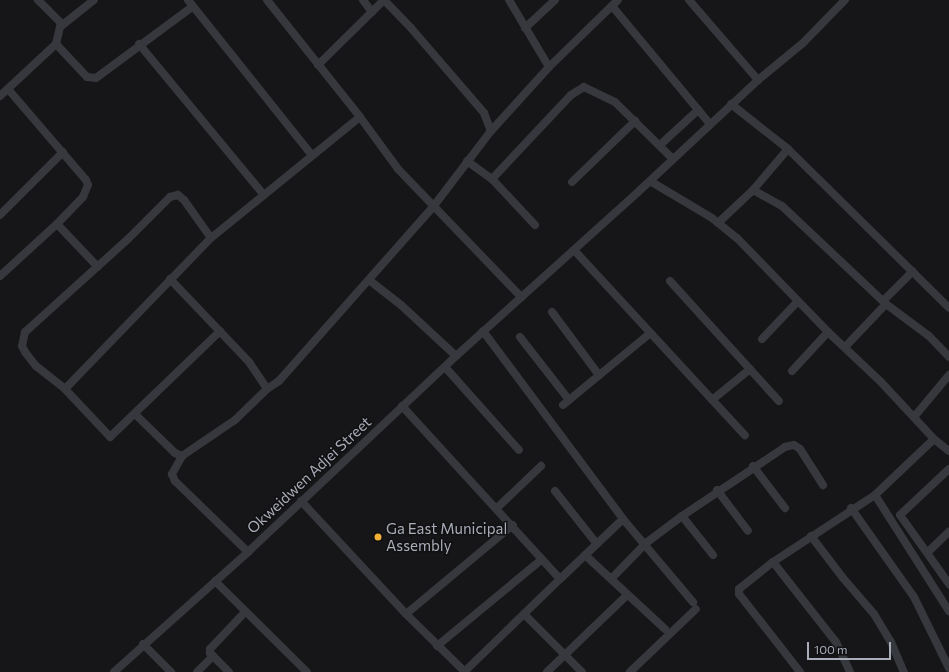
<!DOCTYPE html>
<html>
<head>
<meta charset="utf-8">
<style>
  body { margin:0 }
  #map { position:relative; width:949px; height:672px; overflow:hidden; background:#161618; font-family:Commissioner,sans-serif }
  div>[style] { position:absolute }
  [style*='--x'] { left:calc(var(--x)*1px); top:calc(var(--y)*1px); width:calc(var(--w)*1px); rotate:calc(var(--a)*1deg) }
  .minor>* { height:8px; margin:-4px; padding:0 4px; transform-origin:4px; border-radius:4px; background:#37383d }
  .dots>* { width:11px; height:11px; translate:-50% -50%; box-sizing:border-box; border:2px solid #111113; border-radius:50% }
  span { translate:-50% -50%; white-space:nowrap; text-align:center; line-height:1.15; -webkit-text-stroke:3px #111113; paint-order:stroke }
  .street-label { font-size:15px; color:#a8adb8 }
  .poi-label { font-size:15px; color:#a8adb8 }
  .left { translate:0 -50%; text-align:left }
  .scale { position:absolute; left:807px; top:642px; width:84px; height:18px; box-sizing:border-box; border:2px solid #a8adb8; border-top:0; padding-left:5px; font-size:12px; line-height:14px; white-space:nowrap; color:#a8adb8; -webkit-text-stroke:3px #111113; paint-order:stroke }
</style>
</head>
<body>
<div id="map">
  <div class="minor">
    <i style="--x:188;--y:0;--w:197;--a:51.4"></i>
    <i style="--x:267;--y:0;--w:149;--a:51.5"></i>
    <i style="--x:360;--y:117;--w:64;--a:53.8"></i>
    <i style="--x:398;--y:169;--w:178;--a:46.1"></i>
    <i style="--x:363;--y:0;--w:15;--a:53"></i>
    <i style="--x:384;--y:0;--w:39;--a:46"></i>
    <i style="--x:411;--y:28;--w:112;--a:49.3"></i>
    <i style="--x:484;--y:113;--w:19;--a:69"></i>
    <i style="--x:689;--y:0;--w:106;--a:49.2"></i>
    <i style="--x:612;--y:6;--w:153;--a:50.3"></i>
    <i style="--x:60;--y:27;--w:43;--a:-38.5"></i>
    <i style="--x:525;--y:28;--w:41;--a:-43"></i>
    <i style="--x:56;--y:44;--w:45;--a:46.8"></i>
    <i style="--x:87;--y:77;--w:9;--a:6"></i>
    <i style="--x:96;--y:78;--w:119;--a:-36.5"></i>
    <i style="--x:139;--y:44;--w:195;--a:50.4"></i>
    <i style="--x:318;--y:65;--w:93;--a:-44.6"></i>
    <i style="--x:549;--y:67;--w:96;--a:-44.2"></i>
    <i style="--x:8;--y:89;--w:120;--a:49.4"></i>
    <i style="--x:86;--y:180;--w:5;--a:68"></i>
    <i style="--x:88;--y:185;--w:13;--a:113"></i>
    <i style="--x:83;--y:197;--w:37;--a:134"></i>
    <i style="--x:57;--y:224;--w:59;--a:46.4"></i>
    <i style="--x:0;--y:96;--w:76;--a:-42.9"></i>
    <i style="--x:56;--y:44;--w:22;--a:-77"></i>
    <i style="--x:61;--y:23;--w:33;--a:-135"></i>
    <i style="--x:731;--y:104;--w:73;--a:38.3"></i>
    <i style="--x:788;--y:149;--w:226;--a:44.6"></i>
    <i style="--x:660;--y:145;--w:52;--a:-42.6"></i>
    <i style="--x:467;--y:161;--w:31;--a:36"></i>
    <i style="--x:492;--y:179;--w:115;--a:-46.8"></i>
    <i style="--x:571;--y:95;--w:15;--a:-32"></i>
    <i style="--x:584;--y:87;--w:34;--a:26"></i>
    <i style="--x:615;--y:102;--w:81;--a:44.5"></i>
    <i style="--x:492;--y:179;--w:63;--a:46.9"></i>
    <i style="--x:650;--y:181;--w:72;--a:30.8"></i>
    <i style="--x:712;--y:218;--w:32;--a:39"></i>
    <i style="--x:737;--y:238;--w:131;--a:45.9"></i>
    <i style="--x:828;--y:332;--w:73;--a:43.3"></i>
    <i style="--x:881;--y:382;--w:78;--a:47.1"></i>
    <i style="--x:934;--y:439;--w:19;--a:39"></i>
    <i style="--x:572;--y:182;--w:88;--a:-44.1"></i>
    <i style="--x:753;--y:190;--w:33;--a:29"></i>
    <i style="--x:782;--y:206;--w:143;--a:43.3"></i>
    <i style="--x:0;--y:215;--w:89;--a:-45"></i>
    <i style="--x:718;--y:223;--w:48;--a:-43.3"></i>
    <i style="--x:753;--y:190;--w:54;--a:-49.5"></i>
    <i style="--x:211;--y:238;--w:47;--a:-125.4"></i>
    <i style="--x:184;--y:200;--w:8;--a:-140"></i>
    <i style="--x:178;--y:195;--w:8;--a:166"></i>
    <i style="--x:170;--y:197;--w:59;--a:135"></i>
    <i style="--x:128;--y:239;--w:139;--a:137.9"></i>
    <i style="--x:25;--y:332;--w:14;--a:102"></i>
    <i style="--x:22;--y:346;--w:7;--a:63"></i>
    <i style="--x:25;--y:352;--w:18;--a:52"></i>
    <i style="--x:36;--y:366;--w:37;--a:38"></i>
    <i style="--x:65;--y:389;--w:210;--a:-46"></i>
    <i style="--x:211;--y:238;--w:192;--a:-39.1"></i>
    <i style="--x:574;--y:250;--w:252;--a:47.3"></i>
    <i style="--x:0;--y:276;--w:77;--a:-42.4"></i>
    <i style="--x:170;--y:279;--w:115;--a:46.4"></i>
    <i style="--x:249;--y:362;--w:32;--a:56"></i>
    <i style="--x:267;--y:389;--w:14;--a:-34"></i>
    <i style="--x:279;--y:381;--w:232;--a:-48.5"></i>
    <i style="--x:433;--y:207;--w:96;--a:-52.7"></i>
    <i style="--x:491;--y:131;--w:86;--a:-47.8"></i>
    <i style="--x:549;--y:67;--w:78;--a:-120.8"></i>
    <i style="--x:369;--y:280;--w:41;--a:38"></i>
    <i style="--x:401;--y:305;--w:75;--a:42.8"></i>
    <i style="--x:670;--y:281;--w:162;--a:47.8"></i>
    <i style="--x:883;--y:301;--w:42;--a:-45"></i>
    <i style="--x:552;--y:312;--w:79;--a:53.3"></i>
    <i style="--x:483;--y:331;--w:234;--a:53.3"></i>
    <i style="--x:623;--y:519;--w:109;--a:49.9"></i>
    <i style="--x:520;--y:337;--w:80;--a:52.1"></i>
    <i style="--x:762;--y:339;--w:52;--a:-46.5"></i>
    <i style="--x:845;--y:347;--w:59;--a:-46.4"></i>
    <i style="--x:886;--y:304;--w:54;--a:36.7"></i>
    <i style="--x:929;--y:336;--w:29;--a:46"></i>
    <i style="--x:445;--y:367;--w:111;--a:48.3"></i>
    <i style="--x:792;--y:371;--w:53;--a:-47.3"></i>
    <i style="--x:65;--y:389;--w:66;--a:46.8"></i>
    <i style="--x:110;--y:437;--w:153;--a:-43.9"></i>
    <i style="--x:712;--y:400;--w:49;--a:-39.2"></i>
    <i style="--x:563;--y:405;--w:112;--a:-39.5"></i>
    <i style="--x:402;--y:406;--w:234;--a:47.6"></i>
    <i style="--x:560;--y:579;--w:134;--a:135.9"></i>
    <i style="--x:135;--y:414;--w:56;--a:44.3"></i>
    <i style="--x:175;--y:453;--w:8;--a:23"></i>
    <i style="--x:182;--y:456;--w:64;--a:-34.2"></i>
    <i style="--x:235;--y:420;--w:45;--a:-44.1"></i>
    <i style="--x:914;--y:417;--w:55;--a:-50.2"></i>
    <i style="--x:182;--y:456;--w:21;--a:119"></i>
    <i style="--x:172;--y:474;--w:8;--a:67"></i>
    <i style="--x:175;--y:481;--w:102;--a:44.2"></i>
    <i style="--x:753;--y:466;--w:53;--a:52.7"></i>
    <i style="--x:949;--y:469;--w:67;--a:136.8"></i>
    <i style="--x:900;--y:515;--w:85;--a:54.6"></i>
    <i style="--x:717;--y:490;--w:51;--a:52.9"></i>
    <i style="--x:555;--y:491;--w:66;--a:51.7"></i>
    <i style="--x:875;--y:495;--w:138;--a:57.5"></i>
    <i style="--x:301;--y:501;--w:154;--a:47.1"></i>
    <i style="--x:406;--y:614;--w:83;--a:44.5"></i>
    <i style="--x:497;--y:508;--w:61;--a:-43.7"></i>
    <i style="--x:851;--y:508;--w:109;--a:54.7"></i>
    <i style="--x:914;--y:597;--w:79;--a:63.8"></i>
    <i style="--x:682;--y:516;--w:50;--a:51.5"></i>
    <i style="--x:811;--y:536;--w:53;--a:52.7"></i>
    <i style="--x:843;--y:578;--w:48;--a:49.3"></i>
    <i style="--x:874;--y:614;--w:33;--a:59"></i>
    <i style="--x:891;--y:642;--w:33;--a:67"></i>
    <i style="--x:928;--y:552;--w:29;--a:-44"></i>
    <i style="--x:585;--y:555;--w:109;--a:42.8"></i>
    <i style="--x:773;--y:562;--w:102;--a:51.8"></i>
    <i style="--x:836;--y:642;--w:33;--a:65"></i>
    <i style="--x:612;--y:578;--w:49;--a:-45.8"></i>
    <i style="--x:646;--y:543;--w:45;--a:-36.9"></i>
    <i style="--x:682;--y:516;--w:124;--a:-33.8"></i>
    <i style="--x:785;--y:447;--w:9;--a:-13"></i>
    <i style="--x:794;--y:445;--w:7;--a:34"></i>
    <i style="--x:800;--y:449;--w:43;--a:57.4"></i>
    <i style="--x:560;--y:579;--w:87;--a:-43.6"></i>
    <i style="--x:215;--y:581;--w:129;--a:44.7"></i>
    <i style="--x:406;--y:614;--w:139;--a:-39.8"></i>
    <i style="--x:524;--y:614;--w:82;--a:45"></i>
    <i style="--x:143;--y:644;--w:40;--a:45"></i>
    <i style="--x:437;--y:646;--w:136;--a:-39.6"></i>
    <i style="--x:114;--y:672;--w:180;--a:-41.8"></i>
    <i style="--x:248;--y:552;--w:286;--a:-43.3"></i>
    <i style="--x:456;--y:356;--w:245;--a:-42"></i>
    <i style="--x:638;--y:192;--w:164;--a:-43"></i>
    <i style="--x:758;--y:80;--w:58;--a:-39.4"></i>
    <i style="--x:803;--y:43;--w:60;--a:-45.7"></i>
    <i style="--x:197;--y:672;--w:23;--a:-45"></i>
    <i style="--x:229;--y:672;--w:27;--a:-135"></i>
    <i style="--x:210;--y:653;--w:4;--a:-90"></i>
    <i style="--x:210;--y:649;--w:51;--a:-46.6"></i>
    <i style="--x:547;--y:672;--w:111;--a:-43.9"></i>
    <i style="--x:630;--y:672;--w:91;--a:-43.7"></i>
    <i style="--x:800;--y:672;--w:99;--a:-128"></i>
    <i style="--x:739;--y:594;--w:5;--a:-90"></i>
    <i style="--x:739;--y:589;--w:43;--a:-38.5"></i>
    <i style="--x:773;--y:562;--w:122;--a:-33.3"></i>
    <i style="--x:875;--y:495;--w:81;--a:-43.5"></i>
  </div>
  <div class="dots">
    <i style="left:378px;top:537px;background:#f2b134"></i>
  </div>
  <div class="street-label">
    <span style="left:309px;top:475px;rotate:-43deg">Okweidwen Adjei Street</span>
  </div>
  <div class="poi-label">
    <span class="left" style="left:386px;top:537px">Ga East Municipal<br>Assembly</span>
  </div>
  <div class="scale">100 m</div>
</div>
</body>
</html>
